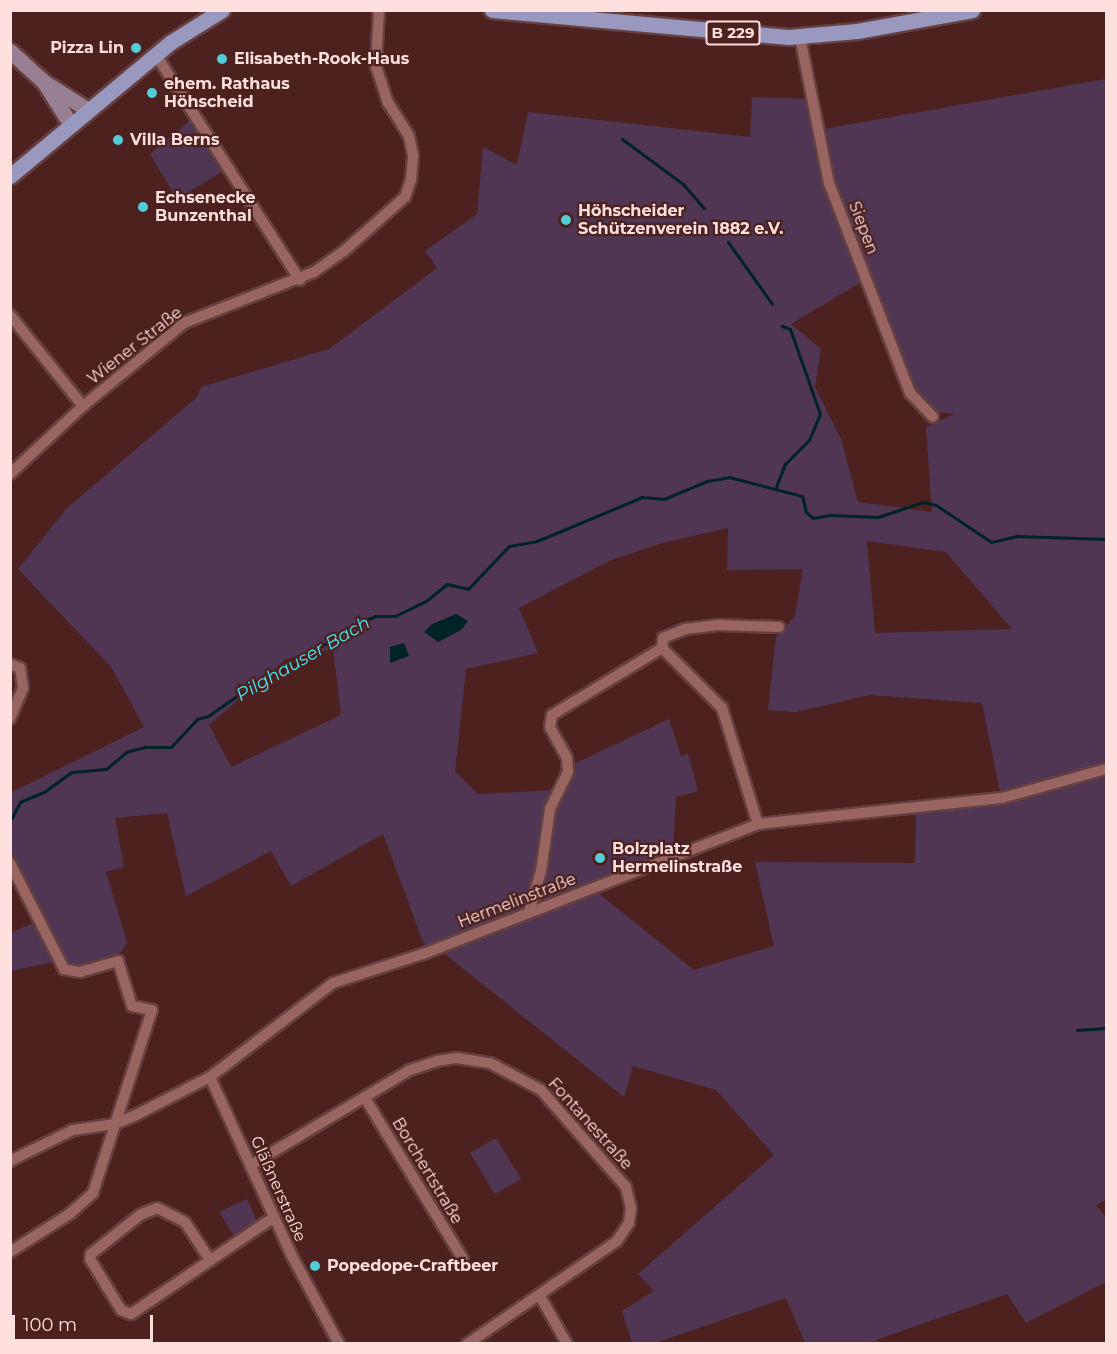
<!DOCTYPE html>
<html>
<head>
<meta charset="utf-8">
<style>
  body { margin:0 }
  #map { position:relative; width:1117px; height:1354px; overflow:hidden; background:#4d2120; font-family:Montserrat,sans-serif }
  div>[style] { position:absolute }
  [style*='--x'] { left:calc(var(--x)*1px); top:calc(var(--y)*1px); width:calc(var(--w)*1px); rotate:calc(var(--a)*1deg) }
  .green>* { inset:0; background:#503653 }
  .water>* { inset:0; background:#002326 }
  .stream>* { height:3px; margin:-1.5px; padding:0 1.5px; transform-origin:1.5px; border-radius:1.5px; background:#002326 }
  .roads { filter:drop-shadow(2px 0 #664040) drop-shadow(-2px 0 #664040) drop-shadow(0 2px #664040) drop-shadow(0 -2px #664040) }
  .street>* { height:10px; margin:-5px; padding:0 5px; transform-origin:5px; border-radius:5px; background:#986562 }
  .secondary>* { height:15px; margin:-7.5px; padding:0 7.5px; transform-origin:7.5px; border-radius:7.5px; background:#987f91 }
  .primary>* { height:15px; margin:-7.5px; padding:0 7.5px; transform-origin:7.5px; border-radius:7.5px; background:#9999c0 }
  .dots>* { width:16px; height:16px; translate:-50% -50%; box-sizing:border-box; border:3px solid #4d2120; border-radius:50% }
  span { translate:-50% -50%; white-space:nowrap; text-align:center; line-height:1.15; -webkit-text-stroke:4.5px #4d2120; paint-order:stroke }
  .shield-label span { padding:2px 4px; background:#4d2120; border:2px solid; border-radius:4px; -webkit-text-stroke-width:0 }
  .shield-label { font-size:15px; color:#fee0de; font-weight:700 }
  .poi-label { font-size:16px; color:#fee0de; font-weight:700 }
  .right { translate:-100% -50%; text-align:right }
  .left { translate:0 -50%; text-align:left }
  .street-label { font-size:16px; color:#fee0de }
  .water-label { font-size:18px; color:#47e7f4; font-style:italic }
  .frame { position:absolute; inset:0; border:12px solid #fee0de; pointer-events:none }
  .scale { position:absolute; left:12px; top:1315px; width:141px; height:27px; box-sizing:border-box; border:3px solid #fee0de; border-top:0; padding-left:8px; font-size:18px; line-height:21px; white-space:nowrap; color:#fee0de; -webkit-text-stroke:4px #4d2120; paint-order:stroke }
</style>
</head>
<body>
<div id="map">
  <div class="green">
    <i style="clip-path:polygon(evenodd,1106px 79px,1106px 1200px,1096px 1205px,1106px 1217px,1106px 1282px,1026px 1323px,1007px 1294px,876px 1340px,877px 1343px,805px 1343px,786px 1298px,655px 1343px,632px 1343px,622px 1311px,654px 1291px,638px 1274px,774px 1155px,716px 1090px,633px 1066px,624px 1097px,441px 951px,597px 892px,694px 970px,774px 946px,755px 862px,915px 863px,916px 812px,1002px 802px,982px 703px,870px 695px,796px 712px,768px 710px,776px 637px,795px 616px,803px 569px,727px 570px,728px 528px,662px 543px,611px 560px,519px 608px,538px 653px,466px 669px,455px 771px,478px 794px,557px 790px,572px 765px,669px 719px,681px 756px,688px 754px,698px 791px,676px 797px,673px 853px,425px 947px,383px 834px,291px 886px,271px 851px,186px 896px,167px 813px,115px 818px,124px 867px,106px 872px,127px 943px,119px 955px,73px 967px,61px 955px,23px 873px,11px 880px,10px 793px,144px 727px,112px 668px,18px 569px,66px 509px,197px 397px,201px 387px,329px 349px,437px 268px,425px 251px,477px 214px,483px 147px,517px 165px,528px 112px,750px 137px,752px 97px,807px 99px,813px 131px,1106px 79px,870px 277px,915px 391px,937px 412px,955px 414px,926px 427px,932px 512px,858px 502px,841px 439px,815px 387px,821px 349px,791px 324px,870px 277px,1106px 79px,867px 541px,946px 552px,1012px 629px,875px 633px,867px 541px,1106px 79px,333px 649px,341px 715px,231px 767px,209px 725px,286px 659px,333px 649px)"></i>
    <i style="clip-path:polygon(193px 118px,225px 170px,177px 199px,150px 154px)"></i>
    <i style="clip-path:polygon(36px 922px,53px 962px,11px 971px,11px 979px,10px 933px)"></i>
    <i style="clip-path:polygon(496px 1138px,521px 1179px,495px 1194px,470px 1153px)"></i>
    <i style="clip-path:polygon(247px 1199px,257px 1222px,234px 1236px,219px 1212px)"></i>
  </div>
  <div class="water">
    <i style="clip-path:polygon(456px 614px,468px 621px,461px 630px,438px 642px,424px 632px,432px 624px)"></i>
    <i style="clip-path:polygon(404px 643px,409px 656px,390px 663px,390px 647px)"></i>
  </div>
  <div class="stream">
    <i style="--x:622;--y:139;--w:76;--a:36.4"></i>
    <i style="--x:683;--y:184;--w:32;--a:49"></i>
    <i style="--x:728;--y:242;--w:76;--a:54.6"></i>
    <i style="--x:776;--y:487;--w:25;--a:-69"></i>
    <i style="--x:785;--y:464;--w:34;--a:-45"></i>
    <i style="--x:809;--y:440;--w:28;--a:-67"></i>
    <i style="--x:820;--y:414;--w:90;--a:-109.4"></i>
    <i style="--x:790;--y:329;--w:9;--a:-159"></i>
    <i style="--x:10;--y:821;--w:21;--a:-62"></i>
    <i style="--x:20;--y:802;--w:26;--a:-23"></i>
    <i style="--x:44;--y:792;--w:34;--a:-36"></i>
    <i style="--x:72;--y:772;--w:34;--a:-5"></i>
    <i style="--x:106;--y:769;--w:26;--a:-40"></i>
    <i style="--x:126;--y:752;--w:20;--a:-15"></i>
    <i style="--x:145;--y:747;--w:26;--a:0"></i>
    <i style="--x:171;--y:747;--w:38;--a:-47"></i>
    <i style="--x:197;--y:719;--w:11;--a:-15"></i>
    <i style="--x:208;--y:716;--w:56;--a:-34.8"></i>
    <i style="--x:254;--y:684;--w:43;--a:-26"></i>
    <i style="--x:293;--y:665;--w:71;--a:-33.5"></i>
    <i style="--x:352;--y:626;--w:25;--a:-23"></i>
    <i style="--x:375;--y:616;--w:20;--a:0"></i>
    <i style="--x:395;--y:616;--w:34;--a:-26"></i>
    <i style="--x:426;--y:601;--w:27;--a:-39"></i>
    <i style="--x:447;--y:584;--w:22;--a:13"></i>
    <i style="--x:468;--y:589;--w:59;--a:-46.4"></i>
    <i style="--x:509;--y:546;--w:28;--a:-10"></i>
    <i style="--x:537;--y:541;--w:114;--a:-22.7"></i>
    <i style="--x:642;--y:497;--w:22;--a:5"></i>
    <i style="--x:664;--y:499;--w:47;--a:-22.7"></i>
    <i style="--x:707;--y:481;--w:22;--a:-10"></i>
    <i style="--x:729;--y:477;--w:75;--a:14.6"></i>
    <i style="--x:802;--y:496;--w:16;--a:76"></i>
    <i style="--x:806;--y:512;--w:9;--a:41"></i>
    <i style="--x:813;--y:518;--w:17;--a:-10"></i>
    <i style="--x:830;--y:515;--w:48;--a:2.4"></i>
    <i style="--x:878;--y:517;--w:47;--a:-18.4"></i>
    <i style="--x:923;--y:502;--w:13;--a:13"></i>
    <i style="--x:936;--y:505;--w:66;--a:33.9"></i>
    <i style="--x:991;--y:542;--w:28;--a:-13"></i>
    <i style="--x:1018;--y:536;--w:88;--a:2"></i>
    <i style="--x:1077;--y:1030;--w:29;--a:-4"></i>
  </div>
  <div class="roads">
    <div class="street">
      <i style="--x:800;--y:37;--w:149;--a:78.8"></i>
      <i style="--x:829;--y:183;--w:225;--a:68.9"></i>
      <i style="--x:910;--y:393;--w:33;--a:46"></i>
      <i style="--x:156;--y:55;--w:267;--a:57.4"></i>
      <i style="--x:10;--y:315;--w:117;--a:51.3"></i>
      <i style="--x:10;--y:474;--w:100;--a:-43"></i>
      <i style="--x:83;--y:406;--w:131;--a:-39.4"></i>
      <i style="--x:184;--y:323;--w:140;--a:-21.4"></i>
      <i style="--x:314;--y:272;--w:37;--a:-35"></i>
      <i style="--x:344;--y:251;--w:81;--a:-41.5"></i>
      <i style="--x:405;--y:197;--w:18;--a:-71"></i>
      <i style="--x:411;--y:180;--w:25;--a:-85"></i>
      <i style="--x:413;--y:155;--w:19;--a:-102"></i>
      <i style="--x:409;--y:136;--w:39;--a:-122"></i>
      <i style="--x:388;--y:103;--w:40;--a:-108"></i>
      <i style="--x:376;--y:65;--w:55;--a:-86.9"></i>
      <i style="--x:662;--y:648;--w:10;--a:-84"></i>
      <i style="--x:663;--y:638;--w:24;--a:-22"></i>
      <i style="--x:685;--y:629;--w:31;--a:-7"></i>
      <i style="--x:716;--y:625;--w:63;--a:1.8"></i>
      <i style="--x:10;--y:664;--w:11;--a:22"></i>
      <i style="--x:20;--y:668;--w:20;--a:81"></i>
      <i style="--x:23;--y:688;--w:33;--a:113"></i>
      <i style="--x:10;--y:863;--w:119;--a:63"></i>
      <i style="--x:64;--y:969;--w:16;--a:11"></i>
      <i style="--x:80;--y:972;--w:40;--a:-16"></i>
      <i style="--x:118;--y:961;--w:47;--a:72.7"></i>
      <i style="--x:132;--y:1006;--w:20;--a:11"></i>
      <i style="--x:152;--y:1010;--w:192;--a:107.9"></i>
      <i style="--x:93;--y:1193;--w:30;--a:138"></i>
      <i style="--x:71;--y:1213;--w:72;--a:147.4"></i>
      <i style="--x:529;--y:912;--w:43;--a:-73.7"></i>
      <i style="--x:541;--y:871;--w:63;--a:-81.7"></i>
      <i style="--x:550;--y:809;--w:41;--a:-64.1"></i>
      <i style="--x:568;--y:772;--w:14;--a:-94"></i>
      <i style="--x:567;--y:758;--w:35;--a:-119"></i>
      <i style="--x:550;--y:727;--w:12;--a:-81"></i>
      <i style="--x:552;--y:715;--w:129;--a:-31.3"></i>
      <i style="--x:662;--y:648;--w:85;--a:45"></i>
      <i style="--x:722;--y:708;--w:121;--a:72.8"></i>
      <i style="--x:210;--y:1077;--w:197;--a:65.4"></i>
      <i style="--x:292;--y:1256;--w:100;--a:61.9"></i>
      <i style="--x:365;--y:1098;--w:188;--a:58.7"></i>
      <i style="--x:10;--y:1161;--w:70;--a:-26.2"></i>
      <i style="--x:73;--y:1130;--w:41;--a:-8.3"></i>
      <i style="--x:114;--y:1124;--w:24;--a:-22"></i>
      <i style="--x:136;--y:1115;--w:83;--a:-27.2"></i>
      <i style="--x:210;--y:1077;--w:155;--a:-37.4"></i>
      <i style="--x:333;--y:983;--w:95;--a:-17.9"></i>
      <i style="--x:423;--y:954;--w:359;--a:-21.2"></i>
      <i style="--x:758;--y:824;--w:245;--a:-6.1"></i>
      <i style="--x:1002;--y:798;--w:108;--a:-15.6"></i>
      <i style="--x:251;--y:1165;--w:185;--a:-30.9"></i>
      <i style="--x:410;--y:1070;--w:28;--a:-18"></i>
      <i style="--x:437;--y:1061;--w:20;--a:-9"></i>
      <i style="--x:457;--y:1058;--w:33;--a:9"></i>
      <i style="--x:490;--y:1063;--w:58;--a:27.9"></i>
      <i style="--x:541;--y:1090;--w:129;--a:48.8"></i>
      <i style="--x:626;--y:1187;--w:22;--a:77"></i>
      <i style="--x:631;--y:1208;--w:15;--a:98"></i>
      <i style="--x:629;--y:1223;--w:22;--a:124"></i>
      <i style="--x:617;--y:1241;--w:182;--a:145.5"></i>
      <i style="--x:210;--y:1260;--w:45;--a:-123.3"></i>
      <i style="--x:185;--y:1222;--w:31;--a:-153"></i>
      <i style="--x:157;--y:1208;--w:18;--a:158"></i>
      <i style="--x:140;--y:1215;--w:63;--a:141.5"></i>
      <i style="--x:91;--y:1254;--w:5;--a:101"></i>
      <i style="--x:90;--y:1259;--w:60;--a:58.7"></i>
      <i style="--x:121;--y:1310;--w:11;--a:22"></i>
      <i style="--x:131;--y:1314;--w:173;--a:-34.1"></i>
      <i style="--x:540;--y:1296;--w:55;--a:60.6"></i>
    </div>
    <div class="secondary">
      <i style="--x:10;--y:51;--w:46;--a:42.4"></i>
      <i style="--x:44;--y:82;--w:52;--a:32.5"></i>
      <i style="--x:44;--y:82;--w:51;--a:57.9"></i>
    </div>
    <div class="primary">
      <i style="--x:492;--y:10;--w:297;--a:5.2"></i>
      <i style="--x:788;--y:37;--w:69;--a:-5"></i>
      <i style="--x:857;--y:31;--w:117;--a:-10.3"></i>
      <i style="--x:10;--y:176;--w:209;--a:-39.8"></i>
      <i style="--x:171;--y:42;--w:60;--a:-32.1"></i>
    </div>
  </div>
  <div class="dots">
    <i style="left:136px;top:48px;background:#52ccd6"></i>
    <i style="left:222px;top:59px;background:#52ccd6"></i>
    <i style="left:152px;top:93px;background:#52ccd6"></i>
    <i style="left:118px;top:140px;background:#52ccd6"></i>
    <i style="left:143px;top:207px;background:#52ccd6"></i>
    <i style="left:566px;top:220px;background:#52ccd6"></i>
    <i style="left:600px;top:858px;background:#52ccd6"></i>
    <i style="left:315px;top:1266px;background:#52ccd6"></i>
  </div>
  <div class="shield-label">
    <span style="left:733px;top:33px">B 229</span>
  </div>
  <div class="poi-label">
    <span class="right" style="left:124px;top:48px">Pizza Lin</span>
    <span class="left" style="left:234px;top:59px">Elisabeth-Rook-Haus</span>
    <span class="left" style="left:164px;top:93px">ehem. Rathaus<br>Höhscheid</span>
    <span class="left" style="left:130px;top:140px">Villa Berns</span>
    <span class="left" style="left:155px;top:207px">Echsenecke<br>Bunzenthal</span>
    <span class="left" style="left:578px;top:220px">Höhscheider<br>Schützenverein 1882 e.V.</span>
    <span class="left" style="left:612px;top:858px">Bolzplatz<br>Hermelinstraße</span>
    <span class="left" style="left:327px;top:1266px">Popedope-Craftbeer</span>
  </div>
  <div class="street-label">
    <span style="left:863px;top:228px;rotate:69deg">Siepen</span>
    <span style="left:135px;top:346px;rotate:-38deg">Wiener Straße</span>
    <span style="left:517px;top:901px;rotate:-21deg">Hermelinstraße</span>
    <span style="left:590px;top:1124px;rotate:48deg">Fontanestraße</span>
    <span style="left:427px;top:1171px;rotate:59deg">Borchertstraße</span>
    <span style="left:278px;top:1189px;rotate:66deg">Gläßnerstraße</span>
  </div>
  <div class="water-label">
    <span style="left:303px;top:659px;rotate:-30deg">Pilghauser Bach</span>
  </div>
  <div class="frame"></div>
  <div class="scale">100 m</div>
</div>
</body>
</html>
